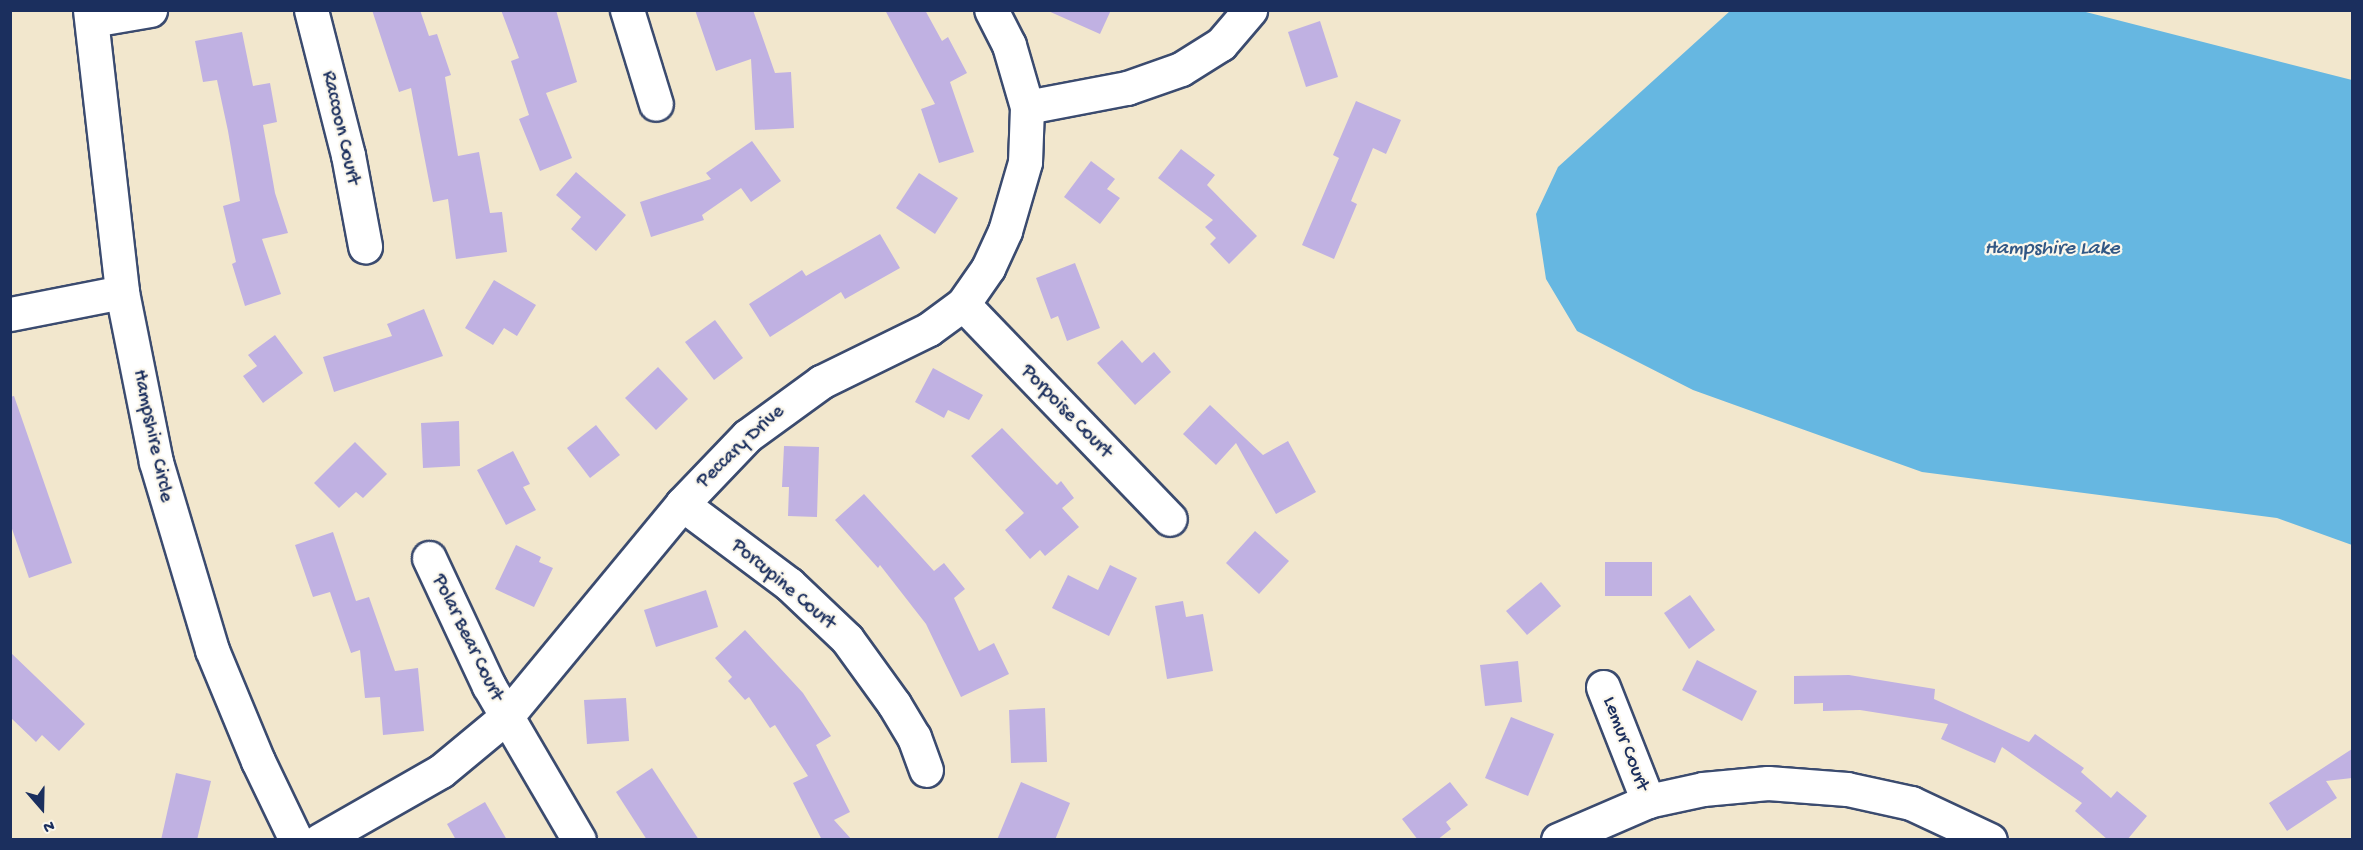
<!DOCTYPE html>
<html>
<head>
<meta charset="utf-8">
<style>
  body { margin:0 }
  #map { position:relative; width:2363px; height:850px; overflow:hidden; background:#f2e7cd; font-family:"Gochi Hand",sans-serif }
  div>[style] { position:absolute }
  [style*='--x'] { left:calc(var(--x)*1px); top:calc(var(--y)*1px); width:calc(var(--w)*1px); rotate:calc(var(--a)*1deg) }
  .water>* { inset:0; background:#66b7e1 }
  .building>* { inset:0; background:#c0b1e2 }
  .roads { filter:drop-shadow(2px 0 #3b4b6f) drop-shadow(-2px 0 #3b4b6f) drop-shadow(0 2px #3b4b6f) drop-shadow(0 -2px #3b4b6f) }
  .minor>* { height:33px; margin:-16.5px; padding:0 16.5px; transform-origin:16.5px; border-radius:16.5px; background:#fff }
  span { translate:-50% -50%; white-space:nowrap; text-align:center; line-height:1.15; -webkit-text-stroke:4.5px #fbf7ec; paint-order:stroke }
  .street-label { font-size:20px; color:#1b2f5e }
  .water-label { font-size:21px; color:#325885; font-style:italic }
  .frame { position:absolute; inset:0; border:12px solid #1b2f5e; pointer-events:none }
  .north { position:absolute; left:12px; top:778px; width:60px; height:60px; -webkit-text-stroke:4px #fbf7ec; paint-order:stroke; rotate:160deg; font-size:16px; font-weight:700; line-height:24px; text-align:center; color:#1b2f5e }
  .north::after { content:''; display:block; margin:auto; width:21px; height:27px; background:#1b2f5e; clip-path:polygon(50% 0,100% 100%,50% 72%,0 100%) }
</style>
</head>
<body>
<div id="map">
  <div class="water">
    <i style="clip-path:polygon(1730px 11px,2082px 11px,2352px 80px,2352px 545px,2277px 518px,1922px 472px,1693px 390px,1577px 331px,1546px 279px,1536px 214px,1558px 167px)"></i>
  </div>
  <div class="building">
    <i style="clip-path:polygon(372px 10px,420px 10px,429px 36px,437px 34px,451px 75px,445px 77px,458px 156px,479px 152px,490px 213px,502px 212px,507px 252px,456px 259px,448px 199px,433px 202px,411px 88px,399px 92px)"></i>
    <i style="clip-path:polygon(501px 10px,556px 10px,577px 82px,546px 93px,572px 158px,540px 171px,519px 119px,529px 115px,511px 61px,519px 58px)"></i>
    <i style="clip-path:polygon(695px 10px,753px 10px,775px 73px,791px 72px,794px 128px,755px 130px,751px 59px,716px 71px)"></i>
    <i style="clip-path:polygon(885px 10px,925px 10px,942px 41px,948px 37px,967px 73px,950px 82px,974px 152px,939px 163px,921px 109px,935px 104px)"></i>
    <i style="clip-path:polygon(1046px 10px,1111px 10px,1100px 34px)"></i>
    <i style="clip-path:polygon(1320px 21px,1338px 77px,1306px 87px,1288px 32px)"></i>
    <i style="clip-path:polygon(242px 32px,253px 86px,270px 83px,277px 122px,263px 125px,275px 193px,288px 233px,262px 239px,281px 294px,245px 306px,232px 264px,236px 262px,223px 206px,240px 201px,228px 131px,217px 80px,203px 82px,195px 41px)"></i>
    <i style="clip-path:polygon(1356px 101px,1401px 120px,1386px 154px,1373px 148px,1351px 201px,1357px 204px,1334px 259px,1302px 245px,1339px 158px,1333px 155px)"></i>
    <i style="clip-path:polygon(752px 141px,781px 181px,751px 202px,741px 188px,702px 215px,704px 220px,651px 237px,640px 202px,711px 179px,706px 173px)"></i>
    <i style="clip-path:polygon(1181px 149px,1215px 175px,1207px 185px,1257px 236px,1229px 264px,1210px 244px,1216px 238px,1205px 227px,1213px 220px,1158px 178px)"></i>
    <i style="clip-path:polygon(1091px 161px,1115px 179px,1107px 189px,1120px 198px,1100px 224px,1064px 197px)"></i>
    <i style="clip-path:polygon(576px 172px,626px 215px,596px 251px,571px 229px,581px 217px,556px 195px)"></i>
    <i style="clip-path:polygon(919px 173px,958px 198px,935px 234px,896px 208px)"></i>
    <i style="clip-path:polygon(880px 234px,900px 268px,845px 299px,841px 292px,770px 337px,749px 304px,802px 270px,806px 276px)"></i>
    <i style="clip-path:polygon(1075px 263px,1100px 328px,1067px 341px,1058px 316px,1051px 319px,1036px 278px)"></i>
    <i style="clip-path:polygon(494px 280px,536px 305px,517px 336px,504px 328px,493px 345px,465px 328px)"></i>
    <i style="clip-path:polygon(424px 309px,443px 356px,334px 392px,323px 357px,392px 336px,387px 324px)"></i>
    <i style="clip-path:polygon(715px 320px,743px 358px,714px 380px,685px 342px)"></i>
    <i style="clip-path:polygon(275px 335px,303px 373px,263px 403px,243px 376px,257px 366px,248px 355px)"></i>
    <i style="clip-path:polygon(1122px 340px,1142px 363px,1154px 352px,1171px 372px,1135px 405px,1097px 363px)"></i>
    <i style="clip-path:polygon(658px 367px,688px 399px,656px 430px,625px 398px)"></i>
    <i style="clip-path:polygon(933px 368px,983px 395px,969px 420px,948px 410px,944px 418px,915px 402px)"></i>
    <i style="clip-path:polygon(14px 396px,72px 563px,29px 578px,10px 523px,10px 397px)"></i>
    <i style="clip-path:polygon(1210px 405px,1263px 455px,1288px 441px,1316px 492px,1276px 514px,1236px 443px,1216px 465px,1183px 434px)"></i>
    <i style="clip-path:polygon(459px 421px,460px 466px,423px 468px,421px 423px)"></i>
    <i style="clip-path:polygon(596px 425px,620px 455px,590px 478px,567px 448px)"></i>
    <i style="clip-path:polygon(1002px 428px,1057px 485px,1061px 481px,1074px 498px,1062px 508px,1079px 527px,1045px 556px,1040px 550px,1030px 559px,1005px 530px,1024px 513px,971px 456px)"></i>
    <i style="clip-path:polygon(355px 442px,387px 474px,363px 498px,356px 492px,339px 508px,314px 483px)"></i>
    <i style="clip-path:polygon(784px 446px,819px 447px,817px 517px,788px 516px,789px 487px,782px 487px)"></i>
    <i style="clip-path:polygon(513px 451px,530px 484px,523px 487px,536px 510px,506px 525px,477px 470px)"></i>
    <i style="clip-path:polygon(864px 494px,934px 571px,944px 563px,965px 589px,954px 598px,979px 651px,994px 643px,1009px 674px,961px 697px,926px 624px,880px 565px,878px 568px,835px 520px)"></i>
    <i style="clip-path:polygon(1255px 531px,1289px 561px,1259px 594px,1226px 563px)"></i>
    <i style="clip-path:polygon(333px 532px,356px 601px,369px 597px,395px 671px,418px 668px,424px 731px,383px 735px,380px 697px,365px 698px,360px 650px,351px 653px,330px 592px,313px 597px,295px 545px)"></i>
    <i style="clip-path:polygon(516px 545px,541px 557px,539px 562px,553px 568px,534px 607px,495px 589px)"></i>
    <i style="clip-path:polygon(1605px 562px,1652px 562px,1652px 596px,1605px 596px)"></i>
    <i style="clip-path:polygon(1110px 565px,1137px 578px,1109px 636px,1052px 608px,1068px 575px,1098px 590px)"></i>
    <i style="clip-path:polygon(1541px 582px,1561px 606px,1527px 635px,1506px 611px)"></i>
    <i style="clip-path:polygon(706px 590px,718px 627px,656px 647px,644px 610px)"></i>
    <i style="clip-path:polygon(1690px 595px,1715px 630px,1689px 649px,1664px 613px)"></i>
    <i style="clip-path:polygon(1183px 601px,1186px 617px,1203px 614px,1213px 671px,1167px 679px,1155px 606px)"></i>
    <i style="clip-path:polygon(745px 630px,803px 693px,831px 736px,816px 745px,850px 812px,834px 820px,852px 840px,822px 840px,793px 783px,808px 776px,775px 725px,770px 728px,749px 697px,745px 700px,728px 681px,732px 677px,715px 658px)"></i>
    <i style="clip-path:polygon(10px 652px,85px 724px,59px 751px,42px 735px,36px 742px,10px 717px)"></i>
    <i style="clip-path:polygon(1697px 660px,1757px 691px,1742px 721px,1682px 690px)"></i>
    <i style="clip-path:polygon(1518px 661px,1522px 702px,1485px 706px,1480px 665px)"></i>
    <i style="clip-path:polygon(1849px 675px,1935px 689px,1934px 699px,2029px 742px,2035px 734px,2084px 768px,2081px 772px,2111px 798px,2117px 791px,2147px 816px,2127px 840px,2108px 840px,2075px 811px,2082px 803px,2002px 747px,1995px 763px,1941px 739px,1948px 724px,1860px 710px,1823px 711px,1823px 703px,1794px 704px,1794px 676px)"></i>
    <i style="clip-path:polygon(626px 698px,629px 741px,587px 744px,584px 700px)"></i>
    <i style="clip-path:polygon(1045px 708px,1047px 762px,1011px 763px,1009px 710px)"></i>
    <i style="clip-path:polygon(1511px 717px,1554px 734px,1528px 796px,1485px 778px)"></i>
    <i style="clip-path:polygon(2352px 749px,2352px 778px,2326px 781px,2337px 798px,2287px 831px,2269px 803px)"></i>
    <i style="clip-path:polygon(652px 768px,699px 840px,647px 840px,616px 792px)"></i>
    <i style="clip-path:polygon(176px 773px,211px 781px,197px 840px,161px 840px)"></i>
    <i style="clip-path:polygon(1021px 782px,1070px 803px,1055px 840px,997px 840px)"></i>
    <i style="clip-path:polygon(1450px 782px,1468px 805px,1446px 822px,1451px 829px,1437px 840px,1418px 840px,1402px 819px)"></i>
    <i style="clip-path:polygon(485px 802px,507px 840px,456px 840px,447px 824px)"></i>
  </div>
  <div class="roads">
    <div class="minor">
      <i style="--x:90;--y:10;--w:284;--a:83.5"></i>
      <i style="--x:122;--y:292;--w:173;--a:78.7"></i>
      <i style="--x:156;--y:462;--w:196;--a:73.4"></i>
      <i style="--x:212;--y:650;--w:120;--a:67.5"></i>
      <i style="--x:258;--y:761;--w:88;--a:64.3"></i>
      <i style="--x:311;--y:10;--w:150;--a:75.7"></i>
      <i style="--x:348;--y:155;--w:93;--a:79.4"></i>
      <i style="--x:627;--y:10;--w:98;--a:72.9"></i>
      <i style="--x:92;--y:20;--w:59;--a:-9.8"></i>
      <i style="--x:1027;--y:107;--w:102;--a:-10.8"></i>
      <i style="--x:1127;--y:88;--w:57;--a:-19.4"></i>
      <i style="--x:1181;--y:69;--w:47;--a:-32"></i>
      <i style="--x:1221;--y:44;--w:45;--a:-49.5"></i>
      <i style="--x:963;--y:304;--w:298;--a:46.1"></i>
      <i style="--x:10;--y:314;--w:114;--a:-11.1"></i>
      <i style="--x:682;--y:504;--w:134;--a:36.8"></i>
      <i style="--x:789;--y:584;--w:80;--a:43.5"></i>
      <i style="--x:847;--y:639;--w:80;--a:54.1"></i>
      <i style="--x:894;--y:704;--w:39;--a:59"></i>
      <i style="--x:914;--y:737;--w:35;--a:70"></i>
      <i style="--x:429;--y:558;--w:141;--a:64.9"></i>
      <i style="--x:489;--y:686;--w:178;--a:59.7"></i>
      <i style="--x:1603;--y:687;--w:123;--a:68.5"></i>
      <i style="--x:320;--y:840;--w:139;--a:-29.7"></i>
      <i style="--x:441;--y:771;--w:85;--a:-39.7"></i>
      <i style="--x:506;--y:717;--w:276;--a:-50.4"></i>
      <i style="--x:682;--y:504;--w:94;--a:-46.3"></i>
      <i style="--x:747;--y:436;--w:92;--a:-36.1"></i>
      <i style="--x:821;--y:382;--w:120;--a:-26.1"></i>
      <i style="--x:929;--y:329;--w:42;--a:-36.3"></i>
      <i style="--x:963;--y:304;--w:44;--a:-55.2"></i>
      <i style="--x:988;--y:268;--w:41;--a:-65.3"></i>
      <i style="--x:1005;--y:231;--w:72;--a:-73.8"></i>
      <i style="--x:1025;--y:162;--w:55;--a:-87.9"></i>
      <i style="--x:1027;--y:107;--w:65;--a:-106.2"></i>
      <i style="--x:1009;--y:45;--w:39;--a:-117"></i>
      <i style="--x:1558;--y:840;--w:98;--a:-23.4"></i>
      <i style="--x:1648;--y:801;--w:56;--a:-12.3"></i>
      <i style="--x:1703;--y:789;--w:65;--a:-5.3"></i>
      <i style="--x:1768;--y:783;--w:79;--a:4.3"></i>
      <i style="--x:1847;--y:789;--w:66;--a:12.3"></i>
      <i style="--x:1911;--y:803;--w:87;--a:25.1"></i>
    </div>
  </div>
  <div class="street-label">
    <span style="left:340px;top:128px;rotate:77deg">Raccoon Court</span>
    <span style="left:1066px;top:412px;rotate:46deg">Porpoise Court</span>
    <span style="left:152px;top:436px;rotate:78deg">Hampshire Circle</span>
    <span style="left:741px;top:447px;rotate:-43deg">Peccary Drive</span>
    <span style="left:783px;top:585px;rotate:40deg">Porcupine Court</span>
    <span style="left:467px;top:638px;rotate:64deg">Polar Bear Court</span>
    <span style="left:1625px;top:744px;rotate:69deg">Lemur Court</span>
  </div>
  <div class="water-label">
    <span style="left:2052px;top:250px">Hampshire Lake</span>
  </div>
  <div class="frame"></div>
  <div class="north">N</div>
</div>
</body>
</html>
